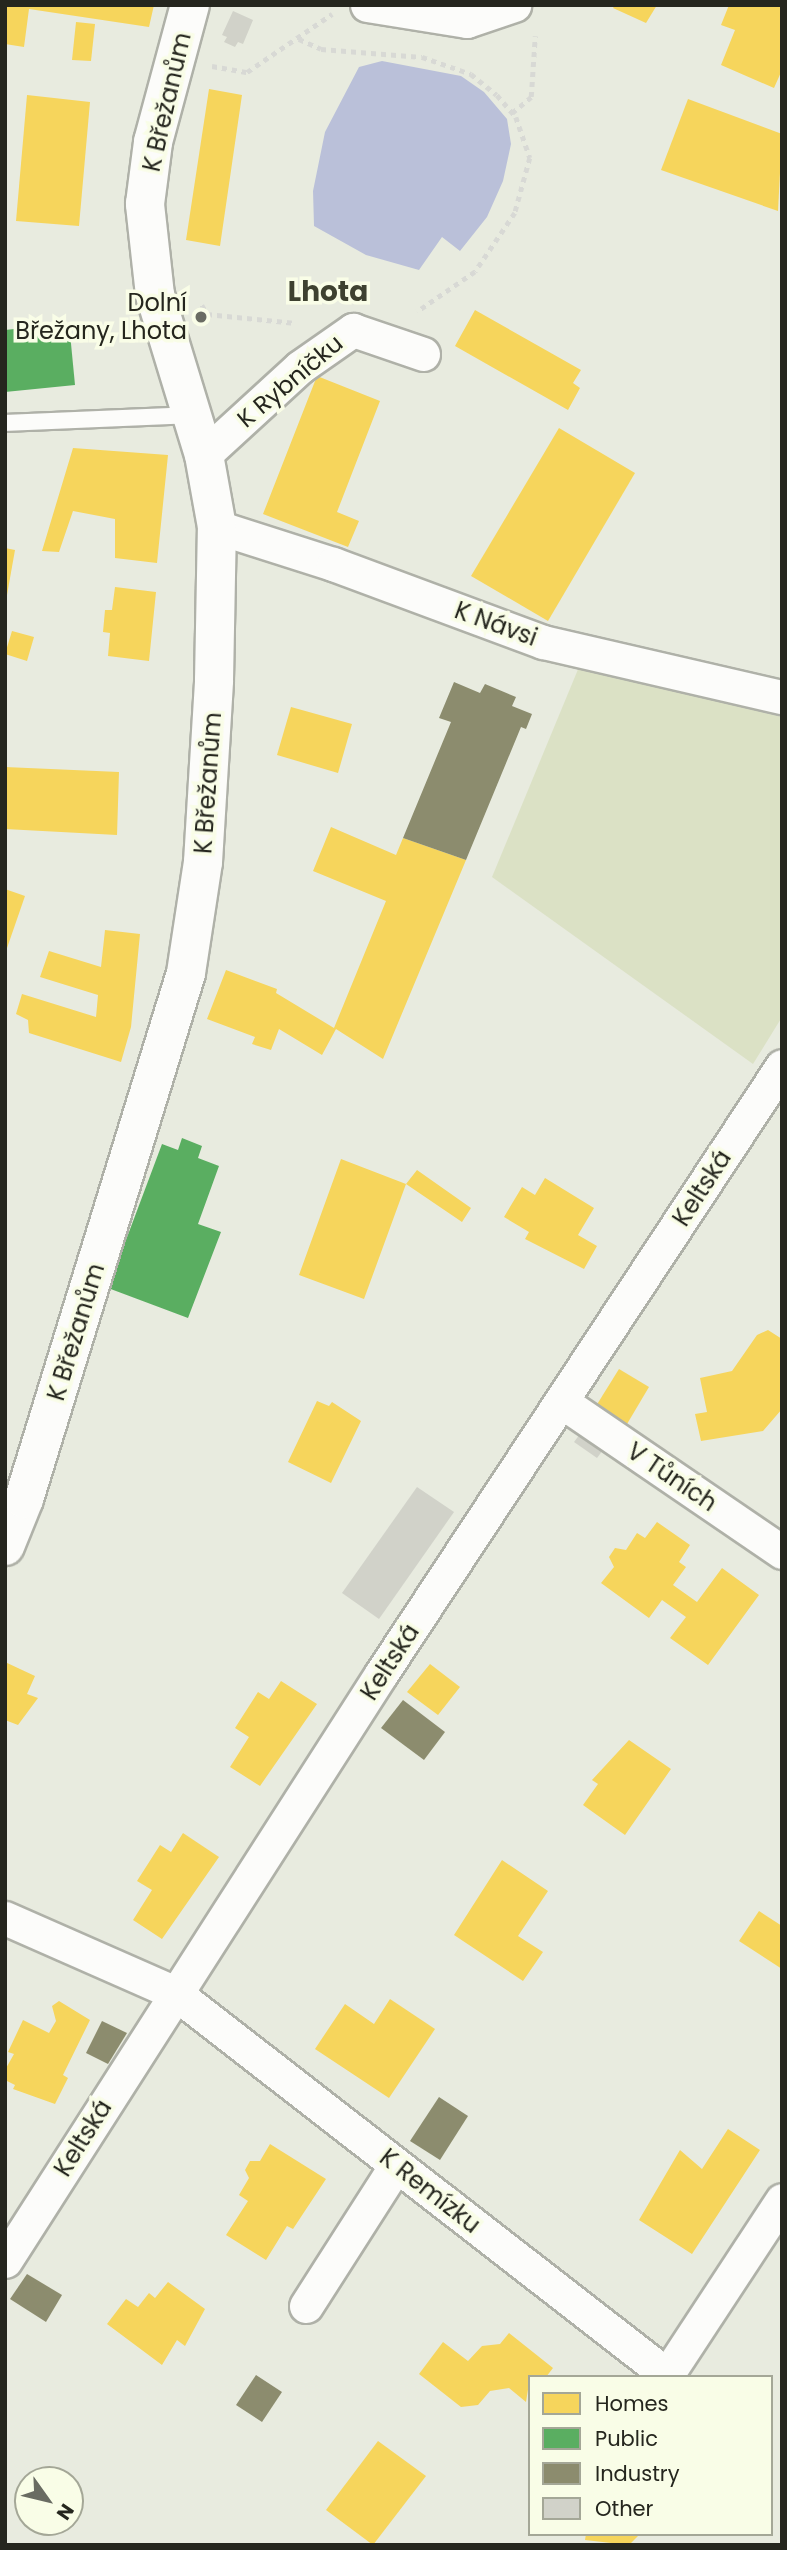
<!DOCTYPE html>
<html>
<head>
<meta charset="utf-8">
<style>
  body { margin:0 }
  #map { position:relative; width:787px; height:2550px; overflow:hidden; background:#e8ebdf; font-family:Poppins,sans-serif }
  div>[style] { position:absolute }
  [style*='--x'] { left:calc(var(--x)*1px); top:calc(var(--y)*1px); width:calc(var(--w)*1px); rotate:calc(var(--a)*1deg) }
  .green>* { inset:0; background:#dbe1c5 }
  .water>* { inset:0; background:#bac0d9 }
  .homes>* { inset:0; background:#f6d55c }
  .public>* { inset:0; background:#5aae61 }
  .industry>* { inset:0; background:#8c8c6e }
  .building>* { inset:0; background:#d1d2c9 }
  .path>* { height:4.5px; margin-top:-2.25px; transform-origin:0; background:repeating-linear-gradient(90deg,#d8d9d5 0 5px,transparent 0 10px) }
  .roads { filter:drop-shadow(2px 0 #afb1a8) drop-shadow(-2px 0 #afb1a8) drop-shadow(0 2px #afb1a8) drop-shadow(0 -2px #afb1a8) }
  .lane>* { height:16px; margin:-8px; padding:0 8px; transform-origin:8px; border-radius:8px; background:#fcfcfa }
  .street>* { height:33px; margin:-16.5px; padding:0 16.5px; transform-origin:16.5px; border-radius:16.5px; background:#fcfcfa }
  .secondary>* { height:38px; margin:-19px; padding:0 19px; transform-origin:19px; border-radius:19px; background:#fcfcfa }
  .dots>* { width:19px; height:19px; translate:-50% -50%; box-sizing:border-box; border:4px solid #f9fde7; border-radius:50% }
  span { translate:-50% -50%; white-space:nowrap; text-align:center; line-height:1.15; -webkit-text-stroke:7px #f9fde7; paint-order:stroke }
  .street-label { font-size:24px; color:#25261e }
  .poi-label { font-size:24px; color:#25261e }
  .right { translate:-100% -50%; text-align:right }
  .quarter-label { font-size:28px; color:#3e4130; font-weight:700 }
  .frame { position:absolute; inset:0; border:7px solid #25261e; pointer-events:none }
  .legend { position:absolute; left:528px; top:2375px; width:245px; height:161px; box-sizing:border-box; background:#f9fde7; border:2px solid #a4a797; margin:0; padding:9px 12px; list-style:none; font-size:21px; color:#25261e }
  .legend li { display:flex; align-items:center; gap:14px; height:35px }
  .legend b { width:35px; border:2px solid #a4a797 }
  .north { position:absolute; left:14px; top:2466px; width:70px; height:70px; box-sizing:border-box; background:#f9fde7; border:2px solid #a4a797; border-radius:50%; rotate:124deg; font-size:19px; font-weight:700; line-height:28px; text-align:center; color:#25261e }
  .north::after { content:''; display:block; margin:auto; width:24px; height:32px; background:#696b62; clip-path:polygon(50% 0,100% 100%,50% 72%,0 100%) }
</style>
</head>
<body>
<div id="map">
  <div class="green">
    <i style="clip-path:polygon(579px 667px,782px 717px,782px 1017px,753px 1064px,492px 877px)"></i>
  </div>
  <div class="water">
    <i style="clip-path:polygon(382px 61px,461px 76px,484px 92px,507px 119px,511px 144px,503px 181px,487px 217px,460px 251px,442px 237px,419px 270px,366px 255px,314px 226px,313px 191px,325px 132px,359px 67px)"></i>
  </div>
  <div class="homes">
    <i style="clip-path:polygon(5px 5px,154px 5px,149px 27px,29px 9px,24px 47px,5px 44px)"></i>
    <i style="clip-path:polygon(615px 5px,657px 5px,646px 23px,613px 8px)"></i>
    <i style="clip-path:polygon(729px 5px,782px 5px,782px 70px,774px 88px,721px 65px,735px 30px,721px 25px)"></i>
    <i style="clip-path:polygon(76px 22px,95px 24px,91px 61px,72px 60px)"></i>
    <i style="clip-path:polygon(209px 89px,242px 95px,220px 246px,186px 240px)"></i>
    <i style="clip-path:polygon(27px 95px,90px 102px,79px 226px,16px 221px)"></i>
    <i style="clip-path:polygon(688px 99px,782px 134px,778px 211px,661px 170px)"></i>
    <i style="clip-path:polygon(475px 310px,581px 370px,573px 383px,580px 388px,568px 410px,455px 346px)"></i>
    <i style="clip-path:polygon(317px 376px,380px 401px,337px 512px,359px 521px,348px 547px,263px 514px)"></i>
    <i style="clip-path:polygon(559px 428px,635px 473px,548px 621px,471px 576px)"></i>
    <i style="clip-path:polygon(73px 448px,168px 455px,157px 563px,115px 558px,115px 519px,73px 511px,59px 552px,42px 551px)"></i>
    <i style="clip-path:polygon(5px 548px,15px 550px,7px 595px,5px 595px)"></i>
    <i style="clip-path:polygon(115px 587px,156px 592px,149px 661px,108px 656px,110px 633px,103px 632px,105px 610px,112px 610px)"></i>
    <i style="clip-path:polygon(12px 631px,34px 637px,27px 661px,5px 654px)"></i>
    <i style="clip-path:polygon(291px 707px,352px 724px,338px 773px,277px 755px)"></i>
    <i style="clip-path:polygon(5px 767px,119px 772px,117px 835px,5px 829px)"></i>
    <i style="clip-path:polygon(331px 827px,396px 855px,403px 838px,466px 860px,383px 1059px,336px 1029px,322px 1055px,279px 1029px,271px 1050px,252px 1044px,255px 1037px,207px 1019px,226px 970px,277px 989px,276px 993px,334px 1028px,386px 901px,313px 871px)"></i>
    <i style="clip-path:polygon(5px 889px,25px 896px,6px 951px,5px 951px)"></i>
    <i style="clip-path:polygon(105px 930px,140px 934px,131px 1027px,121px 1062px,29px 1033px,28px 1020px,16px 1014px,22px 994px,96px 1017px,98px 995px,40px 977px,49px 951px,101px 967px)"></i>
    <i style="clip-path:polygon(341px 1159px,406px 1184px,417px 1170px,471px 1208px,462px 1222px,406px 1184px,364px 1299px,299px 1275px)"></i>
    <i style="clip-path:polygon(545px 1178px,594px 1208px,578px 1235px,597px 1246px,584px 1269px,525px 1239px,529px 1232px,504px 1217px,522px 1187px,535px 1195px)"></i>
    <i style="clip-path:polygon(768px 1330px,782px 1339px,782px 1409px,763px 1431px,701px 1441px,695px 1414px,707px 1412px,700px 1378px,732px 1371px,757px 1335px)"></i>
    <i style="clip-path:polygon(619px 1369px,649px 1387px,627px 1424px,596px 1406px)"></i>
    <i style="clip-path:polygon(317px 1401px,329px 1406px,332px 1402px,361px 1421px,331px 1483px,288px 1462px)"></i>
    <i style="clip-path:polygon(657px 1522px,690px 1545px,679px 1562px,686px 1567px,673px 1585px,697px 1602px,722px 1568px,759px 1595px,708px 1665px,670px 1638px,686px 1617px,662px 1600px,649px 1618px,601px 1583px,614px 1567px,609px 1557px,615px 1548px,626px 1550px,637px 1533px,645px 1538px)"></i>
    <i style="clip-path:polygon(5px 1662px,35px 1676px,27px 1694px,38px 1698px,18px 1725px,5px 1720px)"></i>
    <i style="clip-path:polygon(430px 1664px,460px 1687px,438px 1715px,407px 1692px)"></i>
    <i style="clip-path:polygon(281px 1681px,317px 1704px,260px 1786px,230px 1767px,249px 1737px,235px 1728px,258px 1692px,269px 1699px)"></i>
    <i style="clip-path:polygon(629px 1740px,671px 1769px,625px 1835px,583px 1805px,598px 1784px,592px 1780px)"></i>
    <i style="clip-path:polygon(183px 1833px,219px 1857px,162px 1939px,133px 1920px,152px 1890px,137px 1881px,160px 1845px,171px 1852px)"></i>
    <i style="clip-path:polygon(502px 1860px,548px 1891px,518px 1936px,543px 1952px,523px 1981px,454px 1935px)"></i>
    <i style="clip-path:polygon(759px 1911px,782px 1926px,782px 1969px,739px 1941px)"></i>
    <i style="clip-path:polygon(390px 1999px,435px 2029px,389px 2098px,315px 2049px,345px 2004px,374px 2024px)"></i>
    <i style="clip-path:polygon(59px 2001px,90px 2020px,63px 2075px,68px 2078px,55px 2104px,13px 2089px,15px 2085px,5px 2080px,5px 2070px,14px 2054px,8px 2052px,23px 2020px,49px 2033px,56px 2021px,52px 2006px)"></i>
    <i style="clip-path:polygon(728px 2129px,760px 2150px,692px 2254px,639px 2220px,680px 2150px,702px 2169px)"></i>
    <i style="clip-path:polygon(270px 2144px,326px 2179px,293px 2229px,287px 2226px,266px 2260px,226px 2235px,248px 2201px,239px 2195px,249px 2178px,245px 2170px,250px 2161px,260px 2161px)"></i>
    <i style="clip-path:polygon(168px 2282px,205px 2309px,185px 2346px,177px 2340px,162px 2365px,107px 2324px,126px 2299px,138px 2307px,149px 2293px,155px 2298px)"></i>
    <i style="clip-path:polygon(509px 2333px,553px 2368px,546px 2377px,530px 2377px,526px 2402px,509px 2388px,490px 2391px,478px 2405px,461px 2407px,419px 2374px,443px 2342px,468px 2361px,482px 2346px,500px 2344px)"></i>
    <i style="clip-path:polygon(378px 2441px,426px 2476px,373px 2545px,326px 2510px)"></i>
    <i style="clip-path:polygon(586px 2534px,640px 2534px,629px 2545px,585px 2540px)"></i>
  </div>
  <div class="public">
    <i style="clip-path:polygon(69px 323px,75px 385px,5px 392px,5px 330px)"></i>
    <i style="clip-path:polygon(182px 1138px,202px 1146px,198px 1158px,219px 1166px,198px 1224px,221px 1232px,188px 1318px,108px 1288px,162px 1144px,178px 1150px)"></i>
  </div>
  <div class="industry">
    <i style="clip-path:polygon(454px 682px,480px 693px,485px 684px,516px 697px,512px 706px,532px 714px,526px 729px,521px 727px,466px 860px,403px 838px,451px 722px,439px 718px)"></i>
    <i style="clip-path:polygon(403px 1700px,445px 1732px,424px 1760px,381px 1728px)"></i>
    <i style="clip-path:polygon(102px 2021px,127px 2033px,108px 2064px,86px 2053px)"></i>
    <i style="clip-path:polygon(439px 2097px,468px 2116px,440px 2160px,410px 2141px)"></i>
    <i style="clip-path:polygon(27px 2274px,62px 2295px,46px 2322px,10px 2299px)"></i>
    <i style="clip-path:polygon(256px 2375px,282px 2392px,262px 2422px,236px 2405px)"></i>
  </div>
  <div class="building">
    <i style="clip-path:polygon(233px 11px,253px 20px,243px 44px,238px 42px,235px 47px,224px 42px,227px 37px,222px 35px)"></i>
    <i style="clip-path:polygon(583px 1430px,606px 1446px,597px 1458px,574px 1442px)"></i>
    <i style="clip-path:polygon(417px 1487px,454px 1512px,379px 1619px,342px 1593px)"></i>
  </div>
  <div class="path">
    <i style="--x:299;--y:39;--w:24;--a:24"></i>
    <i style="--x:321;--y:49;--w:101;--a:4.5"></i>
    <i style="--x:422;--y:57;--w:52;--a:19.1"></i>
    <i style="--x:471;--y:74;--w:33;--a:39"></i>
    <i style="--x:497;--y:95;--w:29;--a:49"></i>
    <i style="--x:516;--y:117;--w:43;--a:71.1"></i>
    <i style="--x:530;--y:158;--w:57;--a:105.3"></i>
    <i style="--x:515;--y:213;--w:71;--a:124.1"></i>
    <i style="--x:475;--y:272;--w:70;--a:145.4"></i>
    <i style="--x:212;--y:66;--w:36;--a:10"></i>
    <i style="--x:247;--y:72;--w:103;--a:-34.3"></i>
    <i style="--x:512;--y:113;--w:25;--a:-40"></i>
    <i style="--x:531;--y:97;--w:61;--a:-86.2"></i>
    <i style="--x:202;--y:305;--w:10;--a:61"></i>
    <i style="--x:207;--y:314;--w:89;--a:5.8"></i>
  </div>
  <div class="roads">
    <div class="lane">
      <i style="--x:5;--y:423;--w:187;--a:-2.4"></i>
    </div>
    <div class="street">
      <i style="--x:367;--y:5;--w:101;--a:9.1"></i>
      <i style="--x:467;--y:21;--w:50;--a:-18.8"></i>
      <i style="--x:204;--y:455;--w:130;--a:-42.5"></i>
      <i style="--x:300;--y:367;--w:65;--a:-34.9"></i>
      <i style="--x:353;--y:330;--w:74;--a:18.9"></i>
      <i style="--x:217;--y:527;--w:122;--a:17.7"></i>
      <i style="--x:333;--y:564;--w:224;--a:20.4"></i>
      <i style="--x:543;--y:642;--w:245;--a:13"></i>
      <i style="--x:562;--y:1402;--w:266;--a:34.3"></i>
      <i style="--x:5;--y:1918;--w:186;--a:23.8"></i>
      <i style="--x:175;--y:1993;--w:623;--a:37.83"></i>
      <i style="--x:667;--y:2375;--w:209;--a:-56.7"></i>
      <i style="--x:5;--y:2261;--w:697;--a:-57.36"></i>
      <i style="--x:381;--y:1674;--w:728;--a:-56.59"></i>
      <i style="--x:306;--y:2306;--w:167;--a:-57.4"></i>
    </div>
    <div class="secondary">
      <i style="--x:5;--y:1546;--w:51;--a:-68"></i>
      <i style="--x:24;--y:1499;--w:550;--a:-72.88"></i>
      <i style="--x:186;--y:973;--w:112;--a:-81.3"></i>
      <i style="--x:203;--y:862;--w:182;--a:-86.5"></i>
      <i style="--x:214;--y:680;--w:153;--a:-88.9"></i>
      <i style="--x:217;--y:527;--w:73;--a:-100.2"></i>
      <i style="--x:204;--y:455;--w:167;--a:-107"></i>
      <i style="--x:155;--y:295;--w:92;--a:-96.3"></i>
      <i style="--x:145;--y:204;--w:63;--a:-82.6"></i>
      <i style="--x:153;--y:142;--w:142;--a:-74.9"></i>
    </div>
  </div>
  <div class="dots">
    <i style="left:201px;top:317px;background:#696b62"></i>
  </div>
  <div class="street-label">
    <span style="left:167px;top:102px;rotate:-77deg">K Břežanům</span>
    <span style="left:290px;top:381px;rotate:-40deg">K Rybníčku</span>
    <span style="left:496px;top:624px;rotate:20deg">K Návsi</span>
    <span style="left:208px;top:783px;rotate:-86deg">K Břežanům</span>
    <span style="left:702px;top:1188px;rotate:-57deg">Keltská</span>
    <span style="left:76px;top:1332px;rotate:-73deg">K Břežanům</span>
    <span style="left:672px;top:1477px;rotate:34deg">V Tůních</span>
    <span style="left:390px;top:1662px;rotate:-57deg">Keltská</span>
    <span style="left:83px;top:2138px;rotate:-58deg">Keltská</span>
    <span style="left:430px;top:2191px;rotate:38deg">K Remízku</span>
  </div>
  <div class="poi-label">
    <span class="right" style="left:187px;top:317px">Dolní<br>Břežany, Lhota</span>
  </div>
  <div class="quarter-label">
    <span style="left:328px;top:292px">Lhota</span>
  </div>
  <div class="frame"></div>
  <ul class="legend">
  <li><b style="height:19px;background:#f6d55c"></b>Homes</li>
  <li><b style="height:19px;background:#5aae61"></b>Public</li>
  <li><b style="height:19px;background:#8c8c6e"></b>Industry</li>
  <li><b style="height:19px;background:#d1d2c9"></b>Other</li>
  </ul>
  <div class="north">N</div>
</div>
</body>
</html>
